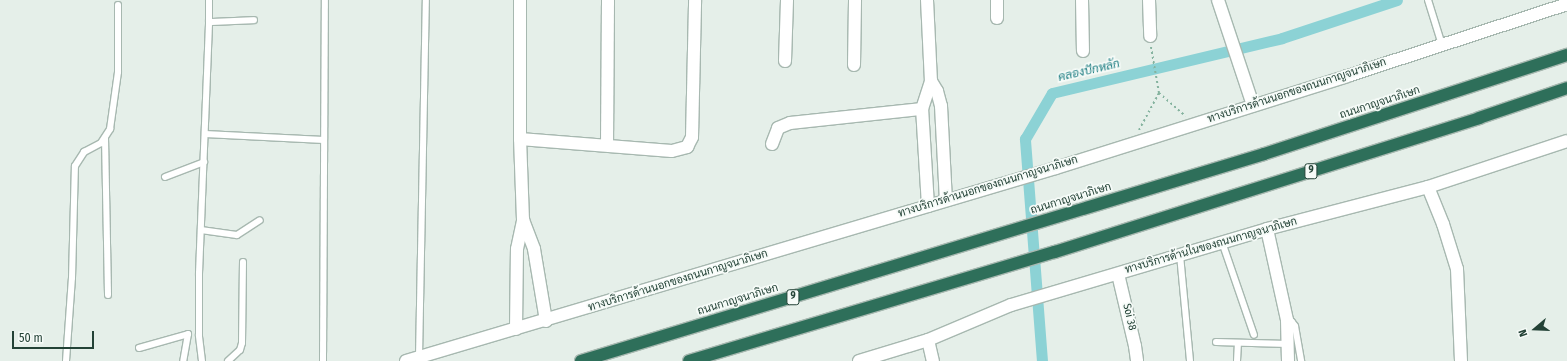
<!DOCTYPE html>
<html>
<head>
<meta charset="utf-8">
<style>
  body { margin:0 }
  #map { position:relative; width:1567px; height:361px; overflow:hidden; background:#e5efe9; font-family:"Fira Sans Condensed",Sarabun,sans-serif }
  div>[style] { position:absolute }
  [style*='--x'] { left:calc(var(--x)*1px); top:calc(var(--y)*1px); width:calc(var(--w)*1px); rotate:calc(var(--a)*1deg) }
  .canal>* { height:11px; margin:-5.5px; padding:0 5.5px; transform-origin:5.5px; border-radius:5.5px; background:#8cd2d5 }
  .path>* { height:2px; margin-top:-1px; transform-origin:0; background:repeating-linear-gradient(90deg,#85b39f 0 2px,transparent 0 5px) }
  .roads { filter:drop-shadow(1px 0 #a7b8b0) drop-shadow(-1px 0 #a7b8b0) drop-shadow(0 1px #a7b8b0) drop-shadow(0 -1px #a7b8b0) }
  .service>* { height:6px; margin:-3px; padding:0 3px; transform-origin:3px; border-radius:3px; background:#fff }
  .minor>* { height:12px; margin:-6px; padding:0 6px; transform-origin:6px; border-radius:6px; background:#fff }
  .secondary>* { height:12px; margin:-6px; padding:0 6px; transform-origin:6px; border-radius:6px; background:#fff }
  .motorway>* { height:12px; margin:-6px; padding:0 6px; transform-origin:6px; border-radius:6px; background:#2e6f5a }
  span { translate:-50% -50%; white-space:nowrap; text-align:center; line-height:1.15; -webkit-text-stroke:3.5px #f6fbf8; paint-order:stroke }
  .shield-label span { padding:1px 3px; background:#f6fbf8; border:1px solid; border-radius:3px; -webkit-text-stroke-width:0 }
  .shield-label { font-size:10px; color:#234236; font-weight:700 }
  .street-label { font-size:11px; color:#234236 }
  .water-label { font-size:12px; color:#1b7c80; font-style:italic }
  .north { position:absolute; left:1515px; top:309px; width:40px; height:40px; -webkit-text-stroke:3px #f6fbf8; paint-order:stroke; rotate:251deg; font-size:11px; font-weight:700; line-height:16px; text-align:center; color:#234236 }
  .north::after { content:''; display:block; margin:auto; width:14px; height:18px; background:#234236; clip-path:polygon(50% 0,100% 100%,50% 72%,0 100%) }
  .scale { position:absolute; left:12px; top:331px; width:82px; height:18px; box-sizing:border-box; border:2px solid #234236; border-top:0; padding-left:5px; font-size:12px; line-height:14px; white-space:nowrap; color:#234236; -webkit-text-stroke:3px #f6fbf8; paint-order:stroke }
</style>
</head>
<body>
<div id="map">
  <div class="canal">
    <i style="--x:1042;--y:361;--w:223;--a:-94.4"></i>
    <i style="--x:1025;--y:139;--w:53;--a:-59.6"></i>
    <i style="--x:1052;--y:93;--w:236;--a:-13.4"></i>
    <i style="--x:1282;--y:38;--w:121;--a:-18.3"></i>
  </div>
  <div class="path">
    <i style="--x:1159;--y:93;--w:35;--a:41"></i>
    <i style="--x:1139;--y:130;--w:42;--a:-61.6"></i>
    <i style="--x:1159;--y:93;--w:47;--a:-99.9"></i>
  </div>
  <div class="roads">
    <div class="service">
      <i style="--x:209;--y:0;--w:22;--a:90"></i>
      <i style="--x:1428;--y:0;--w:47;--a:72.7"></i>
      <i style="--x:205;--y:134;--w:119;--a:2.9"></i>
      <i style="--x:105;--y:138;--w:157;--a:88.9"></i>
      <i style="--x:165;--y:177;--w:42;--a:-21"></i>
      <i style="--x:201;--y:230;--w:36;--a:8"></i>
      <i style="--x:237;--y:235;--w:27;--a:-33"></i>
      <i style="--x:1222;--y:242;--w:98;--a:71"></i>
      <i style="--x:1180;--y:255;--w:106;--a:84.6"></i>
      <i style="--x:1287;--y:320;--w:5;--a:22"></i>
      <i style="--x:1292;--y:322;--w:5;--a:53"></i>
      <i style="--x:1295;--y:326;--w:36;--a:80"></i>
      <i style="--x:1216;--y:342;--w:72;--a:1.6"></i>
      <i style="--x:139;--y:348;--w:51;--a:-15.9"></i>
      <i style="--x:188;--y:334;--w:27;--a:100"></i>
      <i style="--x:419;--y:357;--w:357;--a:-88.9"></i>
      <i style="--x:66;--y:361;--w:83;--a:-85.9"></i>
      <i style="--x:72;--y:278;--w:112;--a:-88.5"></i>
      <i style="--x:75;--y:166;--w:17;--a:-57"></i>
      <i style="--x:84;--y:152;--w:19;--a:-28"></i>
      <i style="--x:101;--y:143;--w:17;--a:-57"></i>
      <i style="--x:110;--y:129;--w:58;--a:-82"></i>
      <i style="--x:118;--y:72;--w:67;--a:-90"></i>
      <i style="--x:202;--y:361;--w:26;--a:-97"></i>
      <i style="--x:199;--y:335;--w:62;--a:-90"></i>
      <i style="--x:199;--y:273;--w:251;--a:-87.7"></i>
      <i style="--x:209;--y:22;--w:45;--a:-2.5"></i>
      <i style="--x:228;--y:361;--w:16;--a:-43"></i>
      <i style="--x:240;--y:350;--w:7;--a:-74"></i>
      <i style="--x:242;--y:343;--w:81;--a:-89.3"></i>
      <i style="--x:323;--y:361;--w:361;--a:-89.7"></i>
      <i style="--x:1237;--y:361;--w:17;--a:-87"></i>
    </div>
    <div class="minor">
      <i style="--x:927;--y:0;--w:81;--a:87.2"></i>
      <i style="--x:931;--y:81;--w:12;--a:59"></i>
      <i style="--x:937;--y:91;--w:16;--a:75"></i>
      <i style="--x:941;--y:106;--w:94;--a:87"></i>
      <i style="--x:997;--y:0;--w:18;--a:90"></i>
      <i style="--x:1082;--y:0;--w:51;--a:88.9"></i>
      <i style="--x:1149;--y:0;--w:36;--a:88"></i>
      <i style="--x:1218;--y:0;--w:111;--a:71.6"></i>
      <i style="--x:785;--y:61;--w:61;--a:-88.1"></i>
      <i style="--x:854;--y:65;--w:65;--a:-89.1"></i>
      <i style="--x:520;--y:139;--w:152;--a:4.5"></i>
      <i style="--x:672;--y:151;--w:16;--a:-15"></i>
      <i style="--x:687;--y:147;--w:11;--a:-63"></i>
      <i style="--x:692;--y:137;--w:137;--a:-88.7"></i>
      <i style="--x:772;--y:144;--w:17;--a:-69"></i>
      <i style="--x:778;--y:128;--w:13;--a:-23"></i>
      <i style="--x:790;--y:123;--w:133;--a:-6.1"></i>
      <i style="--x:607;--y:145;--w:145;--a:-89.6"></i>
      <i style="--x:1428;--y:187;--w:40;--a:68"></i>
      <i style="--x:1443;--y:224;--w:47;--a:72.7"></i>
      <i style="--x:1457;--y:269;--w:92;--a:87.5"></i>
      <i style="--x:928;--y:206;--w:97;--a:-93.5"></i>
      <i style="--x:922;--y:109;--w:29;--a:-72"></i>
      <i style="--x:523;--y:220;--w:31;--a:69"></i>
      <i style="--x:534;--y:249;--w:73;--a:80.5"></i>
      <i style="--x:1267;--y:229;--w:93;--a:77.6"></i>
      <i style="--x:1287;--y:320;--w:41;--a:88.6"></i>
      <i style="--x:1118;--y:274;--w:74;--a:76.7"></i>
      <i style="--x:1135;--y:346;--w:15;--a:82"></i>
      <i style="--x:516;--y:329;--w:80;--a:-89.3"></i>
      <i style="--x:517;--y:249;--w:30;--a:-78"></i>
      <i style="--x:523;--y:220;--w:81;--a:-92.1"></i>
      <i style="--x:520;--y:139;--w:139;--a:-90"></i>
      <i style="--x:928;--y:340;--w:22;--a:77"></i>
    </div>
    <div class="secondary">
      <i style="--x:406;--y:361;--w:678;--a:-16.54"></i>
      <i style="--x:1056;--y:168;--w:305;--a:-17.5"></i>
      <i style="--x:1347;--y:76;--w:231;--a:-18.1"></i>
      <i style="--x:859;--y:361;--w:72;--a:-16.9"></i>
      <i style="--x:928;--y:340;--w:90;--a:-22.9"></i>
      <i style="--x:1011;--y:305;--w:267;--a:-16.5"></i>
      <i style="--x:1267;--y:229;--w:166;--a:-14.6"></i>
      <i style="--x:1428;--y:187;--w:146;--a:-18.3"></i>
    </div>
    <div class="motorway">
      <i style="--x:581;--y:361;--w:714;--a:-16.86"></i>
      <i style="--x:1264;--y:154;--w:319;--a:-18.1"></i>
      <i style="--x:689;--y:361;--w:382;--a:-16.6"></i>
      <i style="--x:1055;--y:252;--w:445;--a:-17.5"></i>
      <i style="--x:1479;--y:118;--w:93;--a:-18.8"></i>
    </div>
  </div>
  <div class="shield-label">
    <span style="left:1311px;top:171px">9</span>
    <span style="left:793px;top:297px">9</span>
  </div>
  <div class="street-label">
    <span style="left:1297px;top:91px;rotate:-18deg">ทางบริการด้านนอกของถนนกาญจนาภิเษก</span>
    <span style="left:1380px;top:103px;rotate:-18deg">ถนนกาญจนาภิเษก</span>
    <span style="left:988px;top:187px;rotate:-17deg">ทางบริการด้านนอกของถนนกาญจนาภิเษก</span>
    <span style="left:1071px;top:199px;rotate:-17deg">ถนนกาญจนาภิเษก</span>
    <span style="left:1211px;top:246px;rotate:-16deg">ทางบริการด้านในของถนนกาญจนาภิเษก</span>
    <span style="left:678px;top:281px;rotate:-17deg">ทางบริการด้านนอกของถนนกาญจนาภิเษก</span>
    <span style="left:738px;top:300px;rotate:-17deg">ถนนกาญจนาภิเษก</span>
    <span style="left:1129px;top:317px;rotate:77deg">Soi 38</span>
  </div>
  <div class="water-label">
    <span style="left:1089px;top:71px;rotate:-13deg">คลองปักหลัก</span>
  </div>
  <div class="north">N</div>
  <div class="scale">50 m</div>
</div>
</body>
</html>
